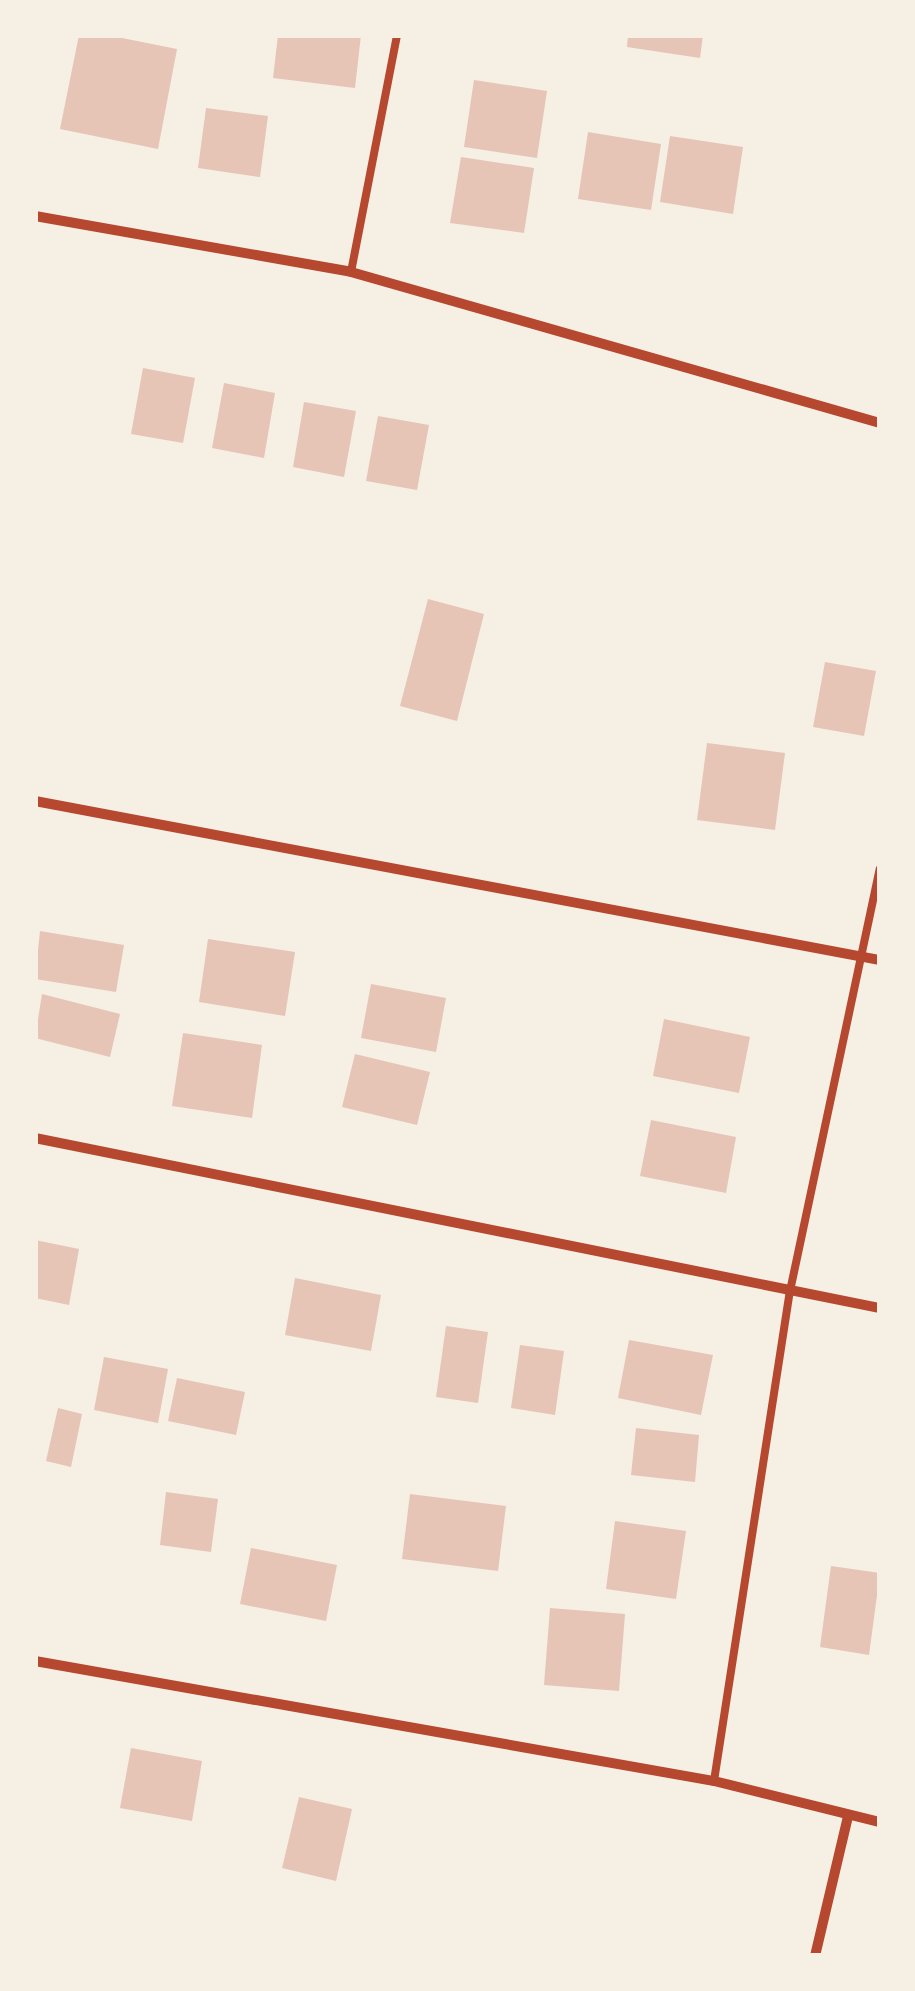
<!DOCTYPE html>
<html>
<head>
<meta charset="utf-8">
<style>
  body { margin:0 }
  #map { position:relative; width:915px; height:1991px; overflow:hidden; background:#f6efe4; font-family:"Noto Sans",sans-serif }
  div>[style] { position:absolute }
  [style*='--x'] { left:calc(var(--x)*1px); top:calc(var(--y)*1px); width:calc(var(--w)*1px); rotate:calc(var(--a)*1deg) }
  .building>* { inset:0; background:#e6c5b7 }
  .service>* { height:8px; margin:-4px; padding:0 4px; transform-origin:4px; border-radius:4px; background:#b5482f }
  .minor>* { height:10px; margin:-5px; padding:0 5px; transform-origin:5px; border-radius:5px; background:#b5482f }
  span { translate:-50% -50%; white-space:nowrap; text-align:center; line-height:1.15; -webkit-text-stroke:8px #f6efe4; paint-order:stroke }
  .frame { position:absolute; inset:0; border:38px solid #f6efe4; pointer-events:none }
</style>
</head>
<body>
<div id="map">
  <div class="building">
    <i style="clip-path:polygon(79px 35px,107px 35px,177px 49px,158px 149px,60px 129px)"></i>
    <i style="clip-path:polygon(278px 35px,361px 35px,355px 88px,273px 78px)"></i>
    <i style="clip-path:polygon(628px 35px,703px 35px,700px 58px,627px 47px)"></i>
    <i style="clip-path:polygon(474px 80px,547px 91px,537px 158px,464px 147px)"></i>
    <i style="clip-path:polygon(206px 108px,268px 116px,260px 177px,198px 168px)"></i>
    <i style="clip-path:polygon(588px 132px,661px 144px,651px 210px,578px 199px)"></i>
    <i style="clip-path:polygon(670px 136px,743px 147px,733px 214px,660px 202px)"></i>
    <i style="clip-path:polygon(461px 157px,534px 168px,524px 233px,450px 223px)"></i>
    <i style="clip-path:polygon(143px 368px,195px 378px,183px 443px,131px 434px)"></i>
    <i style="clip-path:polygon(224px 383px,275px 393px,264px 458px,212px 448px)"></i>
    <i style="clip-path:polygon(304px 402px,356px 411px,344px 477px,293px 467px)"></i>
    <i style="clip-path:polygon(378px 416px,429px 425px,417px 490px,366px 481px)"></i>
    <i style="clip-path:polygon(428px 599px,484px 614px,457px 721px,400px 706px)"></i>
    <i style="clip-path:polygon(825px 662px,876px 671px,864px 736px,813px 727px)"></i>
    <i style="clip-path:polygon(707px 743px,785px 753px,775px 830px,697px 820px)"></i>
    <i style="clip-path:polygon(40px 931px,124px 945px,116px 992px,35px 979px)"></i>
    <i style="clip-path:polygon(208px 939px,295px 952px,285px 1016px,199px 1002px)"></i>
    <i style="clip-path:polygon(371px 984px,446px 998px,436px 1052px,361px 1038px)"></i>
    <i style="clip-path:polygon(42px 994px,120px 1014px,110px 1057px,35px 1038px)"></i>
    <i style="clip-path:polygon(664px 1019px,750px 1037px,739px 1093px,653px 1076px)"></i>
    <i style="clip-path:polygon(183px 1033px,262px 1045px,252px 1118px,172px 1106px)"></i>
    <i style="clip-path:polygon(355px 1054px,430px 1072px,417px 1125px,342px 1107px)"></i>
    <i style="clip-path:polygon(651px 1120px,736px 1137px,726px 1193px,640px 1176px)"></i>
    <i style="clip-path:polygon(35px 1240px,79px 1249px,69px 1305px,35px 1298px)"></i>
    <i style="clip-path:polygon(295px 1278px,381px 1295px,371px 1351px,285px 1335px)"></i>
    <i style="clip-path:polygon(446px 1326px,488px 1332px,478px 1403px,436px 1397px)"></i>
    <i style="clip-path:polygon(629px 1340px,713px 1355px,701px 1415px,618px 1398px)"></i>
    <i style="clip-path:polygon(520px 1345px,564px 1351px,555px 1415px,511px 1408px)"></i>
    <i style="clip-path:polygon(104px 1357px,168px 1369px,158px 1423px,94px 1410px)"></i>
    <i style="clip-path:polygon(177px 1378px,245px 1392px,236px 1435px,168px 1421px)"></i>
    <i style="clip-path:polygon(58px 1408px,82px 1414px,71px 1467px,46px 1461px)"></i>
    <i style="clip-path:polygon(636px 1428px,699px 1435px,695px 1482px,631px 1475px)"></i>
    <i style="clip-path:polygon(166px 1492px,218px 1499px,211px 1552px,160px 1545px)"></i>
    <i style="clip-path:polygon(410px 1494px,506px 1506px,498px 1571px,402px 1559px)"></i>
    <i style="clip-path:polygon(615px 1521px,686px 1531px,676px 1599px,606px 1589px)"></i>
    <i style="clip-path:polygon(251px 1548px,337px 1565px,326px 1621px,240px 1604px)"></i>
    <i style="clip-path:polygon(831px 1566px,880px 1573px,869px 1655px,820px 1647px)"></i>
    <i style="clip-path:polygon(550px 1608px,625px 1614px,619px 1691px,544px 1685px)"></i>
    <i style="clip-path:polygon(131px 1748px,202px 1761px,192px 1821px,120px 1808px)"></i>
    <i style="clip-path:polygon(299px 1797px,352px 1809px,336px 1881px,282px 1868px)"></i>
  </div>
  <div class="service">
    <i style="--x:351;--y:272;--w:241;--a:-79"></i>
    <i style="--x:714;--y:1781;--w:496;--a:-81.2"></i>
    <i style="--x:790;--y:1291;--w:431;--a:-78"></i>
  </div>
  <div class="minor">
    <i style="--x:35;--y:216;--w:321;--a:10"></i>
    <i style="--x:351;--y:272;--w:550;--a:15.93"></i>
    <i style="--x:35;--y:801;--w:860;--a:10.66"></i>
    <i style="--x:35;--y:1138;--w:862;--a:11.38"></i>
    <i style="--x:35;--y:1661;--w:690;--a:10.02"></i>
    <i style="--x:714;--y:1781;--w:171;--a:13.9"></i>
    <i style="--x:815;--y:1956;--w:144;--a:-76.7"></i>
  </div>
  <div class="frame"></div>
</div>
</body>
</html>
